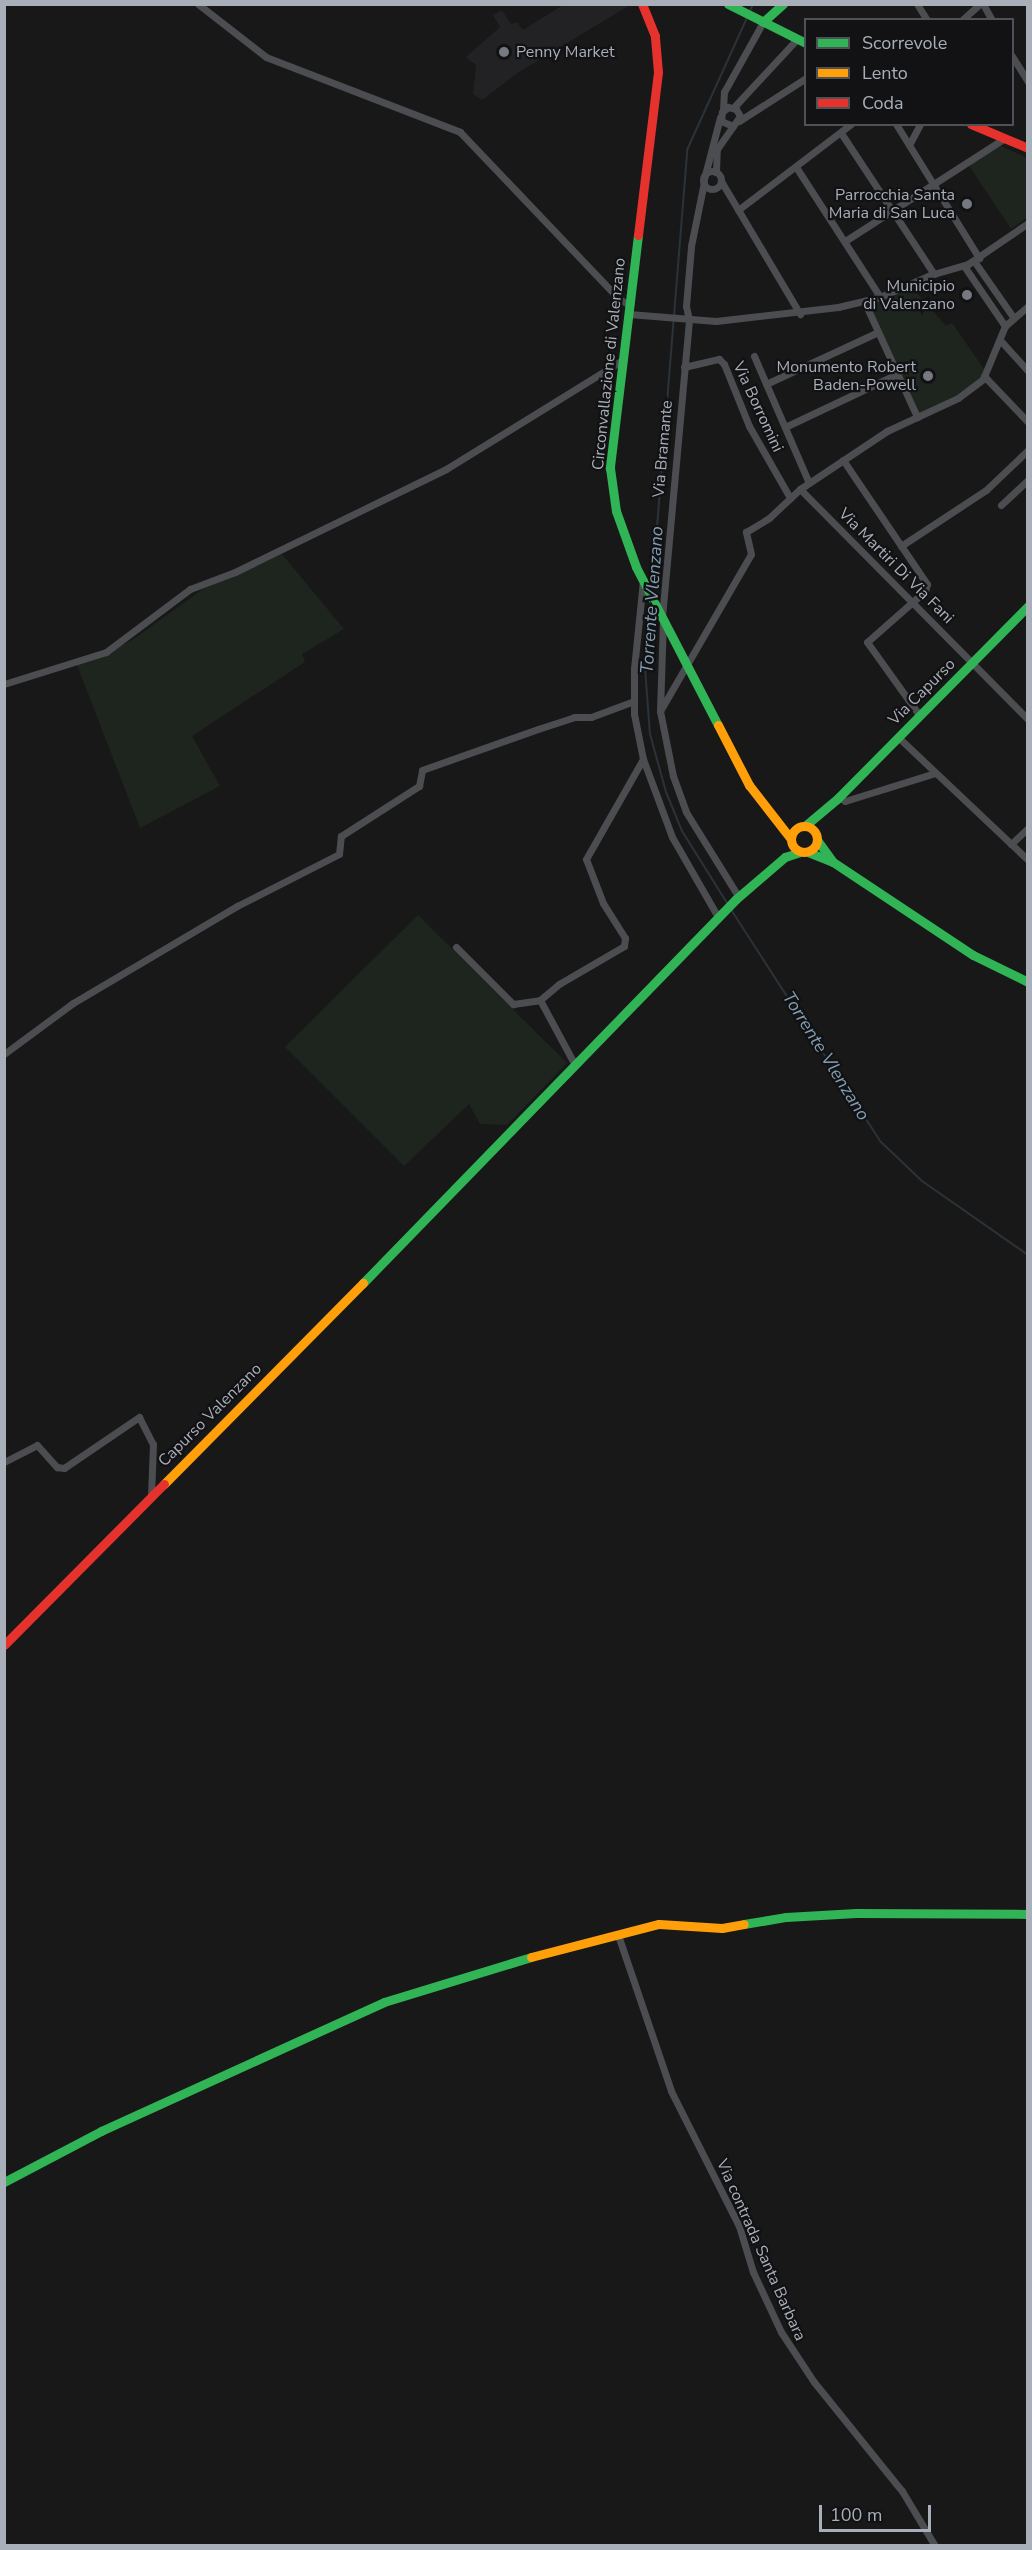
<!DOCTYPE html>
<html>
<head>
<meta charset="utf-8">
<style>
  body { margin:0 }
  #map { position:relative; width:1032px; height:2550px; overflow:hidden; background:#181818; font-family:"Nunito Sans",sans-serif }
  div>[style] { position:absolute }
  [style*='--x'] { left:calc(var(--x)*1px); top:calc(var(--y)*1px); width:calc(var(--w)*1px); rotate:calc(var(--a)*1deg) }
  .built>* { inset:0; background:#222224 }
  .green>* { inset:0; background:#1e251f }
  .stream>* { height:2px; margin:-1px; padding:0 1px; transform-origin:1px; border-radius:1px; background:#2b3339 }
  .street>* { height:7px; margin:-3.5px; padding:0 3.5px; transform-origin:3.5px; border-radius:3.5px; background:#4c4d51 }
  .street>.ring { margin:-3.5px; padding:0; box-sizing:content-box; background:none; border:7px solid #4c4d51; border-radius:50% }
  .fast>* { height:9px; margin:-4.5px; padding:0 4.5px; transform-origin:4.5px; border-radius:4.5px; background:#30b455 }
  .slow>* { height:9px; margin:-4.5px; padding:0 4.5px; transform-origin:4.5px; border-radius:4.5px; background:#ff9f0a }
  .slow>.ring { margin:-4.5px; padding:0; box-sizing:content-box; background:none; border:9px solid #ff9f0a; border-radius:50% }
  .jam>* { height:9px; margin:-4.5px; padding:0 4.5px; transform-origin:4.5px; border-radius:4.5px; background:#e5322d }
  .dots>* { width:16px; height:16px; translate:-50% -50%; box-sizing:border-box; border:3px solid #121214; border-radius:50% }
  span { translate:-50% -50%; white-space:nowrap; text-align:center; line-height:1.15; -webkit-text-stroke:4.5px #121214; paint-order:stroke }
  .poi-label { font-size:16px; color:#a9afb8 }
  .left { translate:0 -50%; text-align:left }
  .right { translate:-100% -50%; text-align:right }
  .street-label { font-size:16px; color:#a9afb8 }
  .water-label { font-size:18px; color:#829db2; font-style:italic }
  .frame { position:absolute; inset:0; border:6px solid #a9afb8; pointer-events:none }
  .legend { position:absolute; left:804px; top:18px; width:210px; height:108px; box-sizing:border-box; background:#121214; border:2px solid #4e5156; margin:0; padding:8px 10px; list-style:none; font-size:18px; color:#a9afb8 }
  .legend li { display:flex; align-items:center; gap:12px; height:30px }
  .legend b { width:30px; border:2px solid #4e5156 }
  .scale { position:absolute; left:819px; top:2505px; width:112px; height:27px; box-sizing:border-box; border:3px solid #a9afb8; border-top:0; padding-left:8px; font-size:18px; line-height:21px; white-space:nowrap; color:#a9afb8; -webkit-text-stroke:4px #121214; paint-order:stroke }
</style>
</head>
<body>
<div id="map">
  <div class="built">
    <i style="clip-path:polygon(563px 5px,630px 5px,519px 72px,482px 100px,473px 94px,476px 65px,466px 57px,500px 27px,493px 15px,502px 10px,511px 24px,517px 22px,523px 30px)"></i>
  </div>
  <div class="green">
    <i style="clip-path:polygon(1001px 146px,1027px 158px,1027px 217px,1011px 229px,968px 164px)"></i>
    <i style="clip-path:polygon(909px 284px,946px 326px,952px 323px,984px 369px,983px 379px,958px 398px,917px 417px,864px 301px)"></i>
    <i style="clip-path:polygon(281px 553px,344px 629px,302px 654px,305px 662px,192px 736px,220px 786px,140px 828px,77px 665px,131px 641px,203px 589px)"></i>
    <i style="clip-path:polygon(418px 915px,567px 1063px,507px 1125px,480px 1124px,469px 1104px,404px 1166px,285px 1047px)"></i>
  </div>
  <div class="stream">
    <i style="--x:749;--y:13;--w:10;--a:-66"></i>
    <i style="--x:652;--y:589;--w:440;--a:-85.4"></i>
    <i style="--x:687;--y:150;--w:145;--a:-65.6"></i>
    <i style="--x:651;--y:603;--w:65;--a:95.3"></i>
    <i style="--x:645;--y:668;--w:66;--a:85.7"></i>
    <i style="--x:650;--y:734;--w:60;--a:74.6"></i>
    <i style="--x:666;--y:792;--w:42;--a:67.7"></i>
    <i style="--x:682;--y:831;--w:85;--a:58"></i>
    <i style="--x:730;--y:908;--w:278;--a:57.2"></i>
    <i style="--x:881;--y:1142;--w:57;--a:43.6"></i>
    <i style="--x:922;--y:1181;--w:129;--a:34.9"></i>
  </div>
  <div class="street">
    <i style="--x:198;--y:4;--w:86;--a:37.9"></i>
    <i style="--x:266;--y:57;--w:208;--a:21.1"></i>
    <i style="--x:460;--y:132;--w:231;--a:46.4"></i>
    <i style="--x:619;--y:299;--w:13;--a:29"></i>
    <i style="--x:917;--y:4;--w:19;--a:58"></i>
    <i style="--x:983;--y:4;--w:18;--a:61"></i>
    <i style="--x:962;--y:20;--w:24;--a:-42"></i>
    <i style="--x:1012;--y:56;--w:31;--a:58"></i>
    <i style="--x:734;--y:107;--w:93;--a:-47.2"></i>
    <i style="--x:723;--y:110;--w:18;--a:-87"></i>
    <i style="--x:724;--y:92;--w:80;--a:-60.9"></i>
    <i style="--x:739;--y:121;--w:80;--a:-32.7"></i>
    <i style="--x:896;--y:124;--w:158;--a:58.2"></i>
    <i style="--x:841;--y:133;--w:169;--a:56.6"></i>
    <i style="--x:909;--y:145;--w:24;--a:-62"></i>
    <i style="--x:796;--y:167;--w:155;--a:57.1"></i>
    <i class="ring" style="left:703px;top:171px;width:11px;height:11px"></i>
    <i style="--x:716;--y:172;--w:23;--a:-88"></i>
    <i style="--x:717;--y:149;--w:40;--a:-55.1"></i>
    <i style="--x:740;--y:116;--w:8;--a:-120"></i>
    <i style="--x:736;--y:109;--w:8;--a:-166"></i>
    <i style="--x:728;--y:107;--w:8;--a:140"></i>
    <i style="--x:722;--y:112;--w:9;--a:96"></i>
    <i style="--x:721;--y:121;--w:13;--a:23"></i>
    <i style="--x:704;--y:179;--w:64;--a:-75.5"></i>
    <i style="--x:721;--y:181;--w:155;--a:59.3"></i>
    <i style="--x:738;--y:210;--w:142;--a:-37.3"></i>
    <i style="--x:845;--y:241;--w:187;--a:-32.8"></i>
    <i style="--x:974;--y:261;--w:68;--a:55.1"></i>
    <i style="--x:964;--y:266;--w:73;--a:55.7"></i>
    <i style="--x:864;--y:301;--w:128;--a:65.4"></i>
    <i style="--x:629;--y:314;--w:87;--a:4.6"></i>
    <i style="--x:716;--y:321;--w:123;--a:-6.5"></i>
    <i style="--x:838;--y:307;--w:43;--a:-13.4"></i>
    <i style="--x:880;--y:297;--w:55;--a:-23.7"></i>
    <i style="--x:930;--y:275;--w:40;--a:-16"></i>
    <i style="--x:968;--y:264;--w:73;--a:-34.3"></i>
    <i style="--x:1000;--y:340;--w:42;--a:47.9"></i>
    <i style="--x:754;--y:356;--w:138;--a:66.6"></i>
    <i style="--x:684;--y:367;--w:36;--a:-13"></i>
    <i style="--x:719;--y:359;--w:7;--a:45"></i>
    <i style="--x:724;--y:364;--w:67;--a:68"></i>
    <i style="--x:749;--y:426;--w:83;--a:60.3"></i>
    <i style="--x:984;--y:376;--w:64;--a:46.3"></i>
    <i style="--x:766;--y:384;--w:123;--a:-24.9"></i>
    <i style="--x:785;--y:427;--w:124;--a:-25.3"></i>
    <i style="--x:843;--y:460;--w:150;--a:55.9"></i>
    <i style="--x:927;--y:584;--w:7;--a:106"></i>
    <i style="--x:925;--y:591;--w:77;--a:138.7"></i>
    <i style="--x:867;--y:642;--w:91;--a:54.4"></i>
    <i style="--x:800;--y:489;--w:324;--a:45.3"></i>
    <i style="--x:1001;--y:505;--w:37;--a:-43"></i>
    <i style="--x:901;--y:546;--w:102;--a:-33.4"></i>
    <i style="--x:986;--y:490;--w:58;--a:-43.6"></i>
    <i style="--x:643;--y:580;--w:89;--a:95.8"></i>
    <i style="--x:634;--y:669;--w:45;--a:90"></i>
    <i style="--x:634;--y:714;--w:46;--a:78.7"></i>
    <i style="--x:643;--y:759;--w:83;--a:69.6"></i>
    <i style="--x:672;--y:837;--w:92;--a:60.1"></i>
    <i style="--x:662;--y:617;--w:298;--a:-84.8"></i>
    <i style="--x:689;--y:320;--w:14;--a:-102"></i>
    <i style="--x:686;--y:306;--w:60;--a:-85.2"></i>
    <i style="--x:691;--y:246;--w:65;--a:-78.5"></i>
    <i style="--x:663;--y:620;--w:91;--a:91.9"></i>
    <i style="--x:660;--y:711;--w:66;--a:78.7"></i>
    <i style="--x:673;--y:776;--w:38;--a:70"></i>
    <i style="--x:686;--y:812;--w:99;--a:58.2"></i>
    <i style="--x:4;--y:684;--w:107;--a:-17.4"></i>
    <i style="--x:106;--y:652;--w:105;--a:-36.9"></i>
    <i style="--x:190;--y:589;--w:48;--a:-20.7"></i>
    <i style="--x:235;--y:572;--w:235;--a:-26"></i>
    <i style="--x:446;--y:469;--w:209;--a:-31.7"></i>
    <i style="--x:660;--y:711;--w:181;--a:-59.9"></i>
    <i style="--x:751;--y:554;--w:23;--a:-103"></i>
    <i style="--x:746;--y:532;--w:27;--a:-31"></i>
    <i style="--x:769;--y:518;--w:42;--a:-43.1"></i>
    <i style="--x:800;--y:489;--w:105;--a:-33.7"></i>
    <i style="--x:887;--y:431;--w:78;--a:-24.9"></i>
    <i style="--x:958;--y:398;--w:31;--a:-37"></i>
    <i style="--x:983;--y:379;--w:57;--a:-67.5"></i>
    <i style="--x:1005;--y:326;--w:30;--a:-41"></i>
    <i style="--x:898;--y:737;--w:179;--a:43.4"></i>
    <i style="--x:839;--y:797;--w:7;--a:34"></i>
    <i style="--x:845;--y:801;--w:94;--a:-17.3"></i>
    <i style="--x:1011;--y:844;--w:23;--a:-43"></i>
    <i style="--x:456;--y:947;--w:81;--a:45"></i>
    <i style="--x:513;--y:1004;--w:27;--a:-8"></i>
    <i style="--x:4;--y:1054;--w:86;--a:-36.5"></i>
    <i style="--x:73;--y:1003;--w:191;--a:-30.6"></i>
    <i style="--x:237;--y:906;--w:114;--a:-27"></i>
    <i style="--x:339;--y:854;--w:18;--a:-84"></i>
    <i style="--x:341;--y:836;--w:93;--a:-32.7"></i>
    <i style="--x:419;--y:786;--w:16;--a:-79"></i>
    <i style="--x:422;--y:770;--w:123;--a:-19.5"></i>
    <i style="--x:538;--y:729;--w:38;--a:-18"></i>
    <i style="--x:574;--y:717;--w:17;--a:0"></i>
    <i style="--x:591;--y:717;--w:46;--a:-20.4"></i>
    <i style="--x:575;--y:1065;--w:74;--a:-118.3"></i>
    <i style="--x:540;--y:1000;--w:25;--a:-40"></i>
    <i style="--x:559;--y:984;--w:75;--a:-30.3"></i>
    <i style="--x:624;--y:946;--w:8;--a:-83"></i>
    <i style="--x:625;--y:938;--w:41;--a:-122.2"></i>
    <i style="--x:603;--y:903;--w:47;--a:-111.1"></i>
    <i style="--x:586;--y:859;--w:115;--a:-60.3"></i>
    <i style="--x:4;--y:1462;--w:37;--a:-27"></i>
    <i style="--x:37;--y:1445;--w:30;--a:48"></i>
    <i style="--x:57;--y:1467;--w:7;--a:8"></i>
    <i style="--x:64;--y:1468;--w:91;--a:-34.2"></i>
    <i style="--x:139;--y:1417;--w:30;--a:63"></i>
    <i style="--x:153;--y:1444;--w:52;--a:92.2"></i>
    <i style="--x:618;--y:1935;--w:165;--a:71.2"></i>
    <i style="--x:671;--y:2091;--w:151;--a:63.3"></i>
    <i style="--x:739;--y:2226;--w:48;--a:73.1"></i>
    <i style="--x:753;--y:2272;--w:66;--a:65"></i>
    <i style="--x:781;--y:2332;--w:60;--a:56.6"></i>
    <i style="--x:814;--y:2382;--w:140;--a:51.1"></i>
    <i style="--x:902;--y:2491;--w:64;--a:59"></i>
  </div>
  <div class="fast">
    <i style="--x:728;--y:4;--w:87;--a:26.6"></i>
    <i style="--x:763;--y:22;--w:27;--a:-42"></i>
    <i style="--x:638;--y:235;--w:235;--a:96.9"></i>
    <i style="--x:610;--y:468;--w:43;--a:82.1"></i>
    <i style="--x:616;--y:511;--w:59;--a:70.3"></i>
    <i style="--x:636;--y:567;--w:178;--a:62.6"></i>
    <i style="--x:806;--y:825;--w:40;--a:-40"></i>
    <i style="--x:837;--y:799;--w:272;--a:-45.3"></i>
    <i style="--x:817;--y:840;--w:27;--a:54"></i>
    <i style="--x:808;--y:852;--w:27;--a:22"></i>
    <i style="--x:833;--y:862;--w:168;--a:33.6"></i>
    <i style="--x:973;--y:955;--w:61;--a:26.1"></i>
    <i style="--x:363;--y:1283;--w:535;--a:-45.83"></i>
    <i style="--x:736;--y:899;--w:65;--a:-40.6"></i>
    <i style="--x:785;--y:857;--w:16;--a:-18"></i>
    <i style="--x:744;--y:1924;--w:43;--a:-9.5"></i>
    <i style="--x:786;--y:1917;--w:70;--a:-3.3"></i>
    <i style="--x:856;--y:1913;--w:172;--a:0.3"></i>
    <i style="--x:4;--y:2182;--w:110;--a:-27.7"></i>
    <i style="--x:101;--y:2131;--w:311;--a:-24.5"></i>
    <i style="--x:384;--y:2002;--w:154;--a:-17"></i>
  </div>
  <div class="slow">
    <i style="--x:718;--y:725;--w:68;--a:62.7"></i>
    <i style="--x:749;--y:785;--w:68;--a:52.1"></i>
    <i class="ring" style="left:791px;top:826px;width:17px;height:17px"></i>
    <i style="--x:164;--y:1484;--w:283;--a:-45.3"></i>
    <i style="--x:531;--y:1957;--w:132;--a:-14.5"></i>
    <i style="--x:659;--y:1924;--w:63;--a:3.6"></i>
    <i style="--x:722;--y:1928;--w:22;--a:-10"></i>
  </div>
  <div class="jam">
    <i style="--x:971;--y:124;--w:62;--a:22.8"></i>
    <i style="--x:638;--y:235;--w:164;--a:-83"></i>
    <i style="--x:658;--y:72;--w:36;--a:-95"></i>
    <i style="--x:655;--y:36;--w:35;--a:-112"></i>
    <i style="--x:4;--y:1645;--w:227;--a:-45.2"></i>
  </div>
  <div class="dots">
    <i style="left:504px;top:52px;background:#767a80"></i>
    <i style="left:967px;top:204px;background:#767a80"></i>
    <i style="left:967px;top:295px;background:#767a80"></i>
    <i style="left:928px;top:376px;background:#767a80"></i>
  </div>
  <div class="poi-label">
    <span class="left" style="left:516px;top:52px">Penny Market</span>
    <span class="right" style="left:955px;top:204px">Parrocchia Santa<br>Maria di San Luca</span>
    <span class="right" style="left:955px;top:295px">Municipio<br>di Valenzano</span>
    <span class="right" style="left:916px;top:376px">Monumento Robert<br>Baden-Powell</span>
  </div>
  <div class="street-label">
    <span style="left:609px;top:364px;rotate:-84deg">Circonvallazione di Valenzano</span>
    <span style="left:758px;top:407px;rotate:65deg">Via Borromini</span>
    <span style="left:663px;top:449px;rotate:-85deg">Via Bramante</span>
    <span style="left:896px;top:566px;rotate:45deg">Via Martiri Di Via Fani</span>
    <span style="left:922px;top:692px;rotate:-45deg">Via Capurso</span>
    <span style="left:210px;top:1415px;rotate:-45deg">Capurso Valenzano</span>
    <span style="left:761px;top:2250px;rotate:66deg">Via contrada Santa Barbara</span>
  </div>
  <div class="water-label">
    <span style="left:652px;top:600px;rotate:-86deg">Torrente Vlenzano</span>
    <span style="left:826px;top:1056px;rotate:58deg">Torrente Vlenzano</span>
  </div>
  <div class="frame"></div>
  <ul class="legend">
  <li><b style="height:8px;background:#30b455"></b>Scorrevole</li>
  <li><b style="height:8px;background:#ff9f0a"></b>Lento</li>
  <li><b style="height:8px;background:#e5322d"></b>Coda</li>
  </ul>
  <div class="scale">100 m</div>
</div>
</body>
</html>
